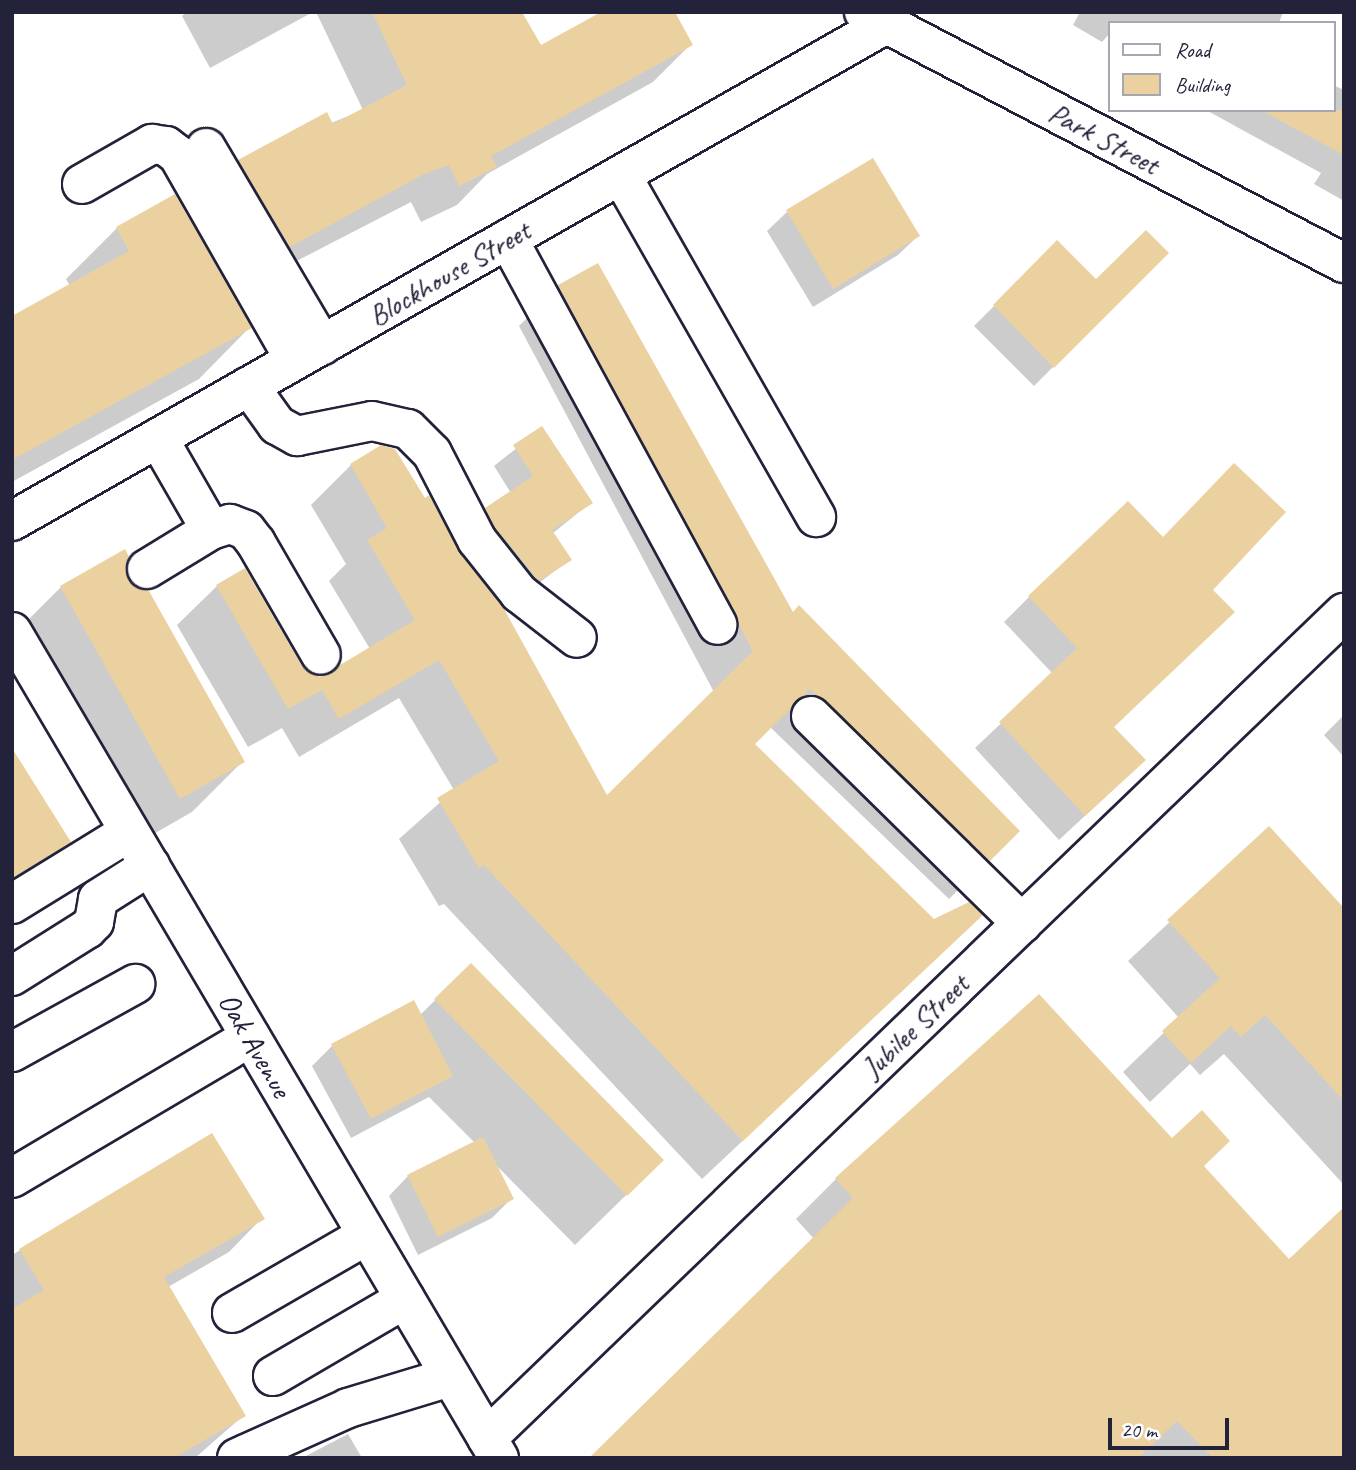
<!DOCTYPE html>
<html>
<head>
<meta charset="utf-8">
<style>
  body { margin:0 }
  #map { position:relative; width:1356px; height:1470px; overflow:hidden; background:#fff; font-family:Caveat,sans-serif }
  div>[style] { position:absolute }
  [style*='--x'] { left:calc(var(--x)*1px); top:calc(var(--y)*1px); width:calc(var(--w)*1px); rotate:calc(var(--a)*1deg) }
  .shadow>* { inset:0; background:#0003 }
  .building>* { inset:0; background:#ecd1a0 }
  .roads { filter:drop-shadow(2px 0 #22223b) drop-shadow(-2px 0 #22223b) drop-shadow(0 2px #22223b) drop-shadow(0 -2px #22223b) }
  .minor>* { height:38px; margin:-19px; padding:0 19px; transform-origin:19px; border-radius:19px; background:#fff }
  span { translate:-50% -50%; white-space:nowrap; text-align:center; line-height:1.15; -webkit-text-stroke:5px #fff; paint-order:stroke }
  .street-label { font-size:30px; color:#22223b }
  .frame { position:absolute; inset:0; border:14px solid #22223b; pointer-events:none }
  .legend { position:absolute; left:1108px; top:21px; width:228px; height:91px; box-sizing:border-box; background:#fff; border:2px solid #a7a7b1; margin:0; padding:9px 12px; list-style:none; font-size:21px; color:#22223b }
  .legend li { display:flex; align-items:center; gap:14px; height:35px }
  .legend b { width:35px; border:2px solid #a7a7b1 }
  .scale { position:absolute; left:1108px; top:1418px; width:121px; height:32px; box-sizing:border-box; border:4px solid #22223b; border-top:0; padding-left:9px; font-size:21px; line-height:24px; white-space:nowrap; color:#22223b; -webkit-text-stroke:5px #fff; paint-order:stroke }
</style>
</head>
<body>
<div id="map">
  <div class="shadow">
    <i style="clip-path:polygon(186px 12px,313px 12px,210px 68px,182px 16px)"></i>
    <i style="clip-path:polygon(316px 12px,520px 12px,540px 48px,691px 44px,653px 82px,487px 174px,457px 205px,421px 222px,411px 202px,252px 284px,202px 199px,239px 161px,363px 110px)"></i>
    <i style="clip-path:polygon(1080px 12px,1283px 12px,1279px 23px,1109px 23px,1109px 34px,1102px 42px,1073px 25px)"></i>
    <i style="clip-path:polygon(1333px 85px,1344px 90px,1344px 201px,1314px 184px,1321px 173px,1206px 110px,1333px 110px)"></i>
    <i style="clip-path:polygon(787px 212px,918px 236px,898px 255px,813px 307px,767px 231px)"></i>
    <i style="clip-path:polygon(117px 228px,249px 328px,199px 379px,12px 482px,12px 318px,70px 286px,66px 279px)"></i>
    <i style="clip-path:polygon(1057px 243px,1096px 282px,1167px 253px,1034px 386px,974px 326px)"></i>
    <i style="clip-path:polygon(559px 286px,792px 615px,1017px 831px,949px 899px,770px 727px,753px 744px,941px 954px,702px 1179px,444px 904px,439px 906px,399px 839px,454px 790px,399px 698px,299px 757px,282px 728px,248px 747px,177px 625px,217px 586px,301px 667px,320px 679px,370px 649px,329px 581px,346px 564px,311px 505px,351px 465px,381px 447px,458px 554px,607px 797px,714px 692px,519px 326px)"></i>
    <i style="clip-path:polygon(542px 428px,590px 503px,552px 534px,569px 560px,518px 599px,466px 529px,511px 493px,494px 466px)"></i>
    <i style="clip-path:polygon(1162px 539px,1211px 590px,1113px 727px,1118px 785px,1059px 840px,975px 748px,1053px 674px,1004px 622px,1029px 597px)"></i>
    <i style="clip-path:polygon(61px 587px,243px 761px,192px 812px,129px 848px,12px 636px)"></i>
    <i style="clip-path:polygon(1344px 715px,1344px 757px,1324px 735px)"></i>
    <i style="clip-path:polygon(12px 750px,68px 842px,35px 876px,12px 890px)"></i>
    <i style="clip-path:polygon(1269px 829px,1344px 911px,1344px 1185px,1224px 1054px,1200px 1075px,1190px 1064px,1150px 1102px,1123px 1072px,1179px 1018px,1128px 961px)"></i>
    <i style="clip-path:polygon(471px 965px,662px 1160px,575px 1245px,495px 1164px,511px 1199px,492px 1218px,418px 1255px,389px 1196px,408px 1176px,475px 1143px,429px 1097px,351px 1138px,312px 1066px,332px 1046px,413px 1003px,420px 1015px)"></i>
    <i style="clip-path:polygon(211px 1135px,262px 1218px,229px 1252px,168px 1287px,244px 1415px,195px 1458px,12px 1458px,12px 1255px)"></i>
    <i style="clip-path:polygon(1172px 1140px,1289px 1262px,1344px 1458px,592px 1458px,814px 1239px,796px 1219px,836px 1179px)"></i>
    <i style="clip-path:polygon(348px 1434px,362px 1458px,302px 1458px)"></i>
  </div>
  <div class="building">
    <i style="clip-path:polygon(372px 12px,522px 12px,541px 45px,601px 12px,675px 12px,693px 45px,491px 156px,497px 167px,459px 186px,449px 165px,424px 174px,290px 247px,238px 160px,327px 112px,333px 124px,407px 85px)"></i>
    <i style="clip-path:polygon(1261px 110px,1344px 110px,1344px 155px)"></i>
    <i style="clip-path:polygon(873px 158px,920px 236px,833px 289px,786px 210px)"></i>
    <i style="clip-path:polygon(175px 194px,252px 328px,12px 460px,12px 316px,129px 251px,116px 227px)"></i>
    <i style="clip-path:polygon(1146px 230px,1169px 253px,1054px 368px,993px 305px,1057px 240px,1096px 279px)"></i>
    <i style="clip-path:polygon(598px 263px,793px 612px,799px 605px,1020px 831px,990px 861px,810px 689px,755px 744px,934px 919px,969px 902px,983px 915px,743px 1141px,484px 865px,479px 868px,437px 798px,499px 761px,439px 660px,339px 719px,322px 690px,288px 709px,216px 585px,245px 568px,302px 666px,320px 677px,415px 620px,367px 540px,387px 528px,350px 464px,381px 445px,395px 449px,425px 498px,429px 495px,460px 553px,504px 609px,607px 795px,753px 651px,558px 285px)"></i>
    <i style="clip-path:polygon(542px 426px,593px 503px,552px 530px,572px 560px,539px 581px,495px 528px,485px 508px,533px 476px,513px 445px)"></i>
    <i style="clip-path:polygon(1234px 463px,1286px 512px,1213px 590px,1235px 612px,1114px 727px,1146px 760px,1085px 816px,999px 722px,1077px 648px,1028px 596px,1128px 501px,1163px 537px)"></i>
    <i style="clip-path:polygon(125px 549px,129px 557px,128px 580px,149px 591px,245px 762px,180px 799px,60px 586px)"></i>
    <i style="clip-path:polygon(12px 748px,71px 842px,12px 878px)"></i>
    <i style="clip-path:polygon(1269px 826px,1344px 908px,1344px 1101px,1265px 1015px,1241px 1037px,1231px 1026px,1191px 1063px,1162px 1031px,1220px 978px,1167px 920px)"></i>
    <i style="clip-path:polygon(471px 963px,664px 1160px,627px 1196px,434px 999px)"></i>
    <i style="clip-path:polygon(1039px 994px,1172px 1138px,1202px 1110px,1230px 1141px,1204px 1166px,1289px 1259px,1344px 1207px,1344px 1458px,1213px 1458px,1177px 1421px,1138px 1458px,589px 1458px,853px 1198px,835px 1178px)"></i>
    <i style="clip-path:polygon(414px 1000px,453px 1076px,371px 1119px,331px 1044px)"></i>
    <i style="clip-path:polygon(212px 1133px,265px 1219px,164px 1277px,246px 1416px,174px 1458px,12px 1458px,12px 1309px,44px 1290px,19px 1249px)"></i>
    <i style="clip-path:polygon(483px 1137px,514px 1199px,438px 1237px,407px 1175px)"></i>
  </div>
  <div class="roads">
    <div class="minor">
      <i style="--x:864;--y:12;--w:542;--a:27.61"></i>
      <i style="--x:206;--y:148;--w:229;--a:59.5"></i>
      <i style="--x:621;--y:175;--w:394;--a:60.3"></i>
      <i style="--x:82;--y:184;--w:81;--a:-29.7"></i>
      <i style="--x:152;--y:144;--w:14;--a:8"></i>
      <i style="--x:166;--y:146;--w:15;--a:37"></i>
      <i style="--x:178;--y:155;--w:236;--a:60.3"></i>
      <i style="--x:508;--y:239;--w:439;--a:61.5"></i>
      <i style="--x:249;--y:386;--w:48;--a:54.3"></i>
      <i style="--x:277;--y:425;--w:23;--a:29"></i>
      <i style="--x:297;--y:436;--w:76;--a:-11.3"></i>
      <i style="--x:372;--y:421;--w:37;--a:13"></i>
      <i style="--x:408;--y:429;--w:34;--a:45"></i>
      <i style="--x:432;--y:453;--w:98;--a:62.7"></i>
      <i style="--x:477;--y:540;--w:68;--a:51.6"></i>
      <i style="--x:519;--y:593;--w:73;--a:37.8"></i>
      <i style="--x:158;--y:438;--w:106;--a:60.1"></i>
      <i style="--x:211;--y:530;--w:20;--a:-18"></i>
      <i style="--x:230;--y:524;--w:17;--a:21"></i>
      <i style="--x:246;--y:530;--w:16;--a:52"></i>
      <i style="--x:256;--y:543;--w:129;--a:59.9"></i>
      <i style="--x:12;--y:521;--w:1005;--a:-29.62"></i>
      <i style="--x:147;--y:569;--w:75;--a:-31.4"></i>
      <i style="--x:12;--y:632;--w:959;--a:59.48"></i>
      <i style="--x:811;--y:716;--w:296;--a:44.5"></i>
      <i style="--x:12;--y:904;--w:137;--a:-31.6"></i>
      <i style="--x:12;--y:976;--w:89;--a:-32.1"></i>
      <i style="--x:87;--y:929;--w:10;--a:-45"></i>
      <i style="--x:94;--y:922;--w:23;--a:-80"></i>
      <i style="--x:98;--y:899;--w:62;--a:-32.4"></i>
      <i style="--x:12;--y:1052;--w:141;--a:-28.9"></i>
      <i style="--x:12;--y:1178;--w:277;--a:-30.6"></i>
      <i style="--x:232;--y:1313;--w:156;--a:-30"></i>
      <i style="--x:273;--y:1376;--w:153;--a:-30.3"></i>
      <i style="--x:487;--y:1438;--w:1190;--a:-43.91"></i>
      <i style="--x:237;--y:1458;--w:122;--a:-24.2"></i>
      <i style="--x:348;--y:1408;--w:107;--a:-16.9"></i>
    </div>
  </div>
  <div class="street-label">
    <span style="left:1104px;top:138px;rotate:28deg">Park Street</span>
    <span style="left:449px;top:273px;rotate:-30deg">Blockhouse Street</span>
    <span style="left:915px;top:1026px;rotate:-44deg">Jubilee Street</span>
    <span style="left:255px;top:1045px;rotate:60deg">Oak Avenue</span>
  </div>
  <div class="frame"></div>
  <ul class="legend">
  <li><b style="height:9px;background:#fff"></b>Road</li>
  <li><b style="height:19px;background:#ecd1a0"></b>Building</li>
  </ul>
  <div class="scale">20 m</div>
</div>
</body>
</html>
